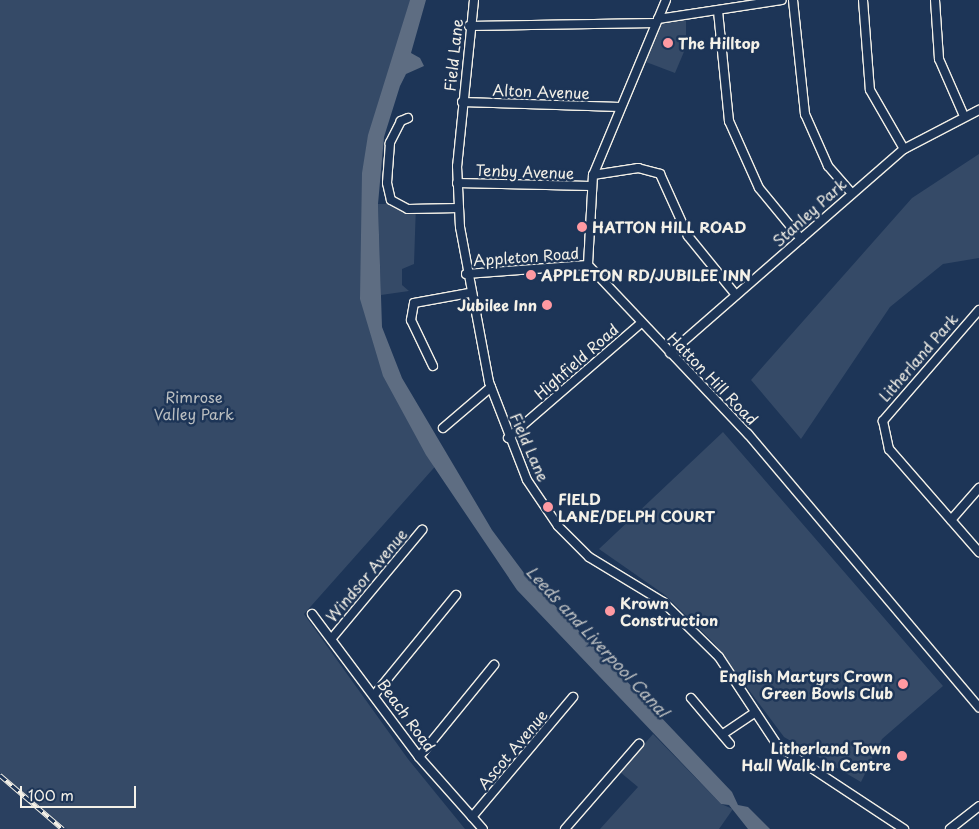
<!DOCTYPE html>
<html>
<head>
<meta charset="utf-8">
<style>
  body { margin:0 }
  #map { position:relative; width:979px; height:829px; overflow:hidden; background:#1d3557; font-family:"Playpen Sans",sans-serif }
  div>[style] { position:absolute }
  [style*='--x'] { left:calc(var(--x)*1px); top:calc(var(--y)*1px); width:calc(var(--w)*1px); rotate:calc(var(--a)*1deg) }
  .built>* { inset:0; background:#2a4060 }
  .green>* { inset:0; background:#354a67 }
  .water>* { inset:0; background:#5e6d82 }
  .roads { filter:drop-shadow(1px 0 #f4f1e8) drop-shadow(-1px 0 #f4f1e8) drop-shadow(0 1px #f4f1e8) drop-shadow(0 -1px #f4f1e8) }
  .minor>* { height:8px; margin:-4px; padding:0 4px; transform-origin:4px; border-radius:4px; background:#1d3557 }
  .rail>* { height:4.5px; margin-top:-2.25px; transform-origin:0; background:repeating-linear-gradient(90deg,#1d3557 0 8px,#f4f1e8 0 16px); box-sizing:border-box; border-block:1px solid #f4f1e8 }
  .dots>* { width:14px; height:14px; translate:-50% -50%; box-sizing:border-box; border:2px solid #1d3557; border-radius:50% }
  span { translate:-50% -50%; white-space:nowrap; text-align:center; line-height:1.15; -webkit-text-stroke:5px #1d3557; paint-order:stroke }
  .poi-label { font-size:15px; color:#f4f1e8; font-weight:700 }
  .left { translate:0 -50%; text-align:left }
  .right { translate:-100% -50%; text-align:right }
  .street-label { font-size:15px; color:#f4f1e8 }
  .park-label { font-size:15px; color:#bbbfc1 }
  .water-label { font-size:16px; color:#c0c3c4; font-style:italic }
  .scale { position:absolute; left:20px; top:786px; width:116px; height:22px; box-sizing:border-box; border:2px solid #f4f1e8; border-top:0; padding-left:6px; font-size:15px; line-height:18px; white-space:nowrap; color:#f4f1e8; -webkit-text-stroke:4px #1d3557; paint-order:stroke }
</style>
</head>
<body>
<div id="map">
  <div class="built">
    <i style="clip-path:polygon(0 773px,67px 829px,0 829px)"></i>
  </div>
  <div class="green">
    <i style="clip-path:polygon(0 0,418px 0,374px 141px,371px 317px,440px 461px,304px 614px,408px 759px,465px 829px,67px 829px,0 773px)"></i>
    <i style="clip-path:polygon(686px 20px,686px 47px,675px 73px,646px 62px,661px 24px)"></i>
    <i style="clip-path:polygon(979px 154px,979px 258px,943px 264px,890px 307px,801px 439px,751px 380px,912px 198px)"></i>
    <i style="clip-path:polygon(378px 204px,416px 204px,414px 264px,402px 269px,402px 285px,409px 291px,381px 295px)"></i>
    <i style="clip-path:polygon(723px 432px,943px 686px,882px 739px,861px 782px,784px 737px,714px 643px,665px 595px,599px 549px)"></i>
    <i style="clip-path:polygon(653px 734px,721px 804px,733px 809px,719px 829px,600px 829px,638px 787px,620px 772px)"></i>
  </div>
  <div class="water">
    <i style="clip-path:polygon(410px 0,426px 0,411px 53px,420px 58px,424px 66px,406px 74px,400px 86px,384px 137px,378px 204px,382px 327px,402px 378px,492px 530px,524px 573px,732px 792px,738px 805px,748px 807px,770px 829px,748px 829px,729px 805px,721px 804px,517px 590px,426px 455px,383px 376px,360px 299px,362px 173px,368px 135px)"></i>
  </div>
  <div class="roads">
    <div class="minor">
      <i style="--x:474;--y:0;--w:167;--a:95.8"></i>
      <i style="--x:457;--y:166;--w:61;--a:87.2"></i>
      <i style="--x:460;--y:227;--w:158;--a:79.4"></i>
      <i style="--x:489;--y:382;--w:105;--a:68.8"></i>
      <i style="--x:527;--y:480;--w:55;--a:56"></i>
      <i style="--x:558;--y:526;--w:44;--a:45"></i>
      <i style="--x:589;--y:557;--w:87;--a:31.3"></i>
      <i style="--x:663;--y:602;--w:78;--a:44.5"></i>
      <i style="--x:719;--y:657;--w:107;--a:56.5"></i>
      <i style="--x:778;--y:746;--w:151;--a:33.4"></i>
      <i style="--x:666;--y:0;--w:190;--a:112.6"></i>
      <i style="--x:593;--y:175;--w:90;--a:93.2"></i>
      <i style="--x:588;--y:265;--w:233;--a:46.6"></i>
      <i style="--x:748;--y:434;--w:358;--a:49.8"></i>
      <i style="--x:793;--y:0;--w:115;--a:84"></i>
      <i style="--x:805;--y:114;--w:57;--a:66.1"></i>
      <i style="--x:828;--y:166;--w:35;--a:49"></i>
      <i style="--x:863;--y:0;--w:90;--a:85.6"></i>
      <i style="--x:870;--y:90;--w:68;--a:60"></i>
      <i style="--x:935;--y:0;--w:59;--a:86.1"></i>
      <i style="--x:939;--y:59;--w:62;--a:66.3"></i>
      <i style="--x:718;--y:11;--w:111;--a:84.3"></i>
      <i style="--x:729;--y:121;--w:73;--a:65.9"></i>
      <i style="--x:759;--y:188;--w:66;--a:50.5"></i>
      <i style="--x:658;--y:19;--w:125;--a:-8.7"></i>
      <i style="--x:469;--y:26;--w:187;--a:-0.9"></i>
      <i style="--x:462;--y:102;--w:158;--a:1.8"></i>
      <i style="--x:408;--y:118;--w:8;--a:157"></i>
      <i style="--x:401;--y:121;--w:25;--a:117"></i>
      <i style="--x:390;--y:143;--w:40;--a:94.3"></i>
      <i style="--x:387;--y:183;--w:17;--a:77"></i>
      <i style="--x:391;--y:200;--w:19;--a:28"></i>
      <i style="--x:408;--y:209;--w:51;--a:-1.1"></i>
      <i style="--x:593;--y:175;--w:46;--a:-8.8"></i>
      <i style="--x:638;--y:168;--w:23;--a:15"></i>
      <i style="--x:660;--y:174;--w:68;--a:65.7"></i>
      <i style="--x:688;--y:236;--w:76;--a:50.9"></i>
      <i style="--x:457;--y:183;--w:134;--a:1.3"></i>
      <i style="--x:466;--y:274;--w:122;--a:-4.2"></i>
      <i style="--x:979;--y:310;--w:147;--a:130.9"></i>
      <i style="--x:883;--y:421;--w:29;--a:78"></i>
      <i style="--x:889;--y:449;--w:137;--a:48.9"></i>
      <i style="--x:670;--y:353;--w:310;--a:-41.1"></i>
      <i style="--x:904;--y:149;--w:85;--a:-27.5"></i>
      <i style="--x:433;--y:366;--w:51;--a:-115.6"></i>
      <i style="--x:411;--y:320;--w:17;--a:-80"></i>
      <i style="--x:414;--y:303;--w:56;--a:-10.3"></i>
      <i style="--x:443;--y:428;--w:63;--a:-40.5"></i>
      <i style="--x:508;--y:438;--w:174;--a:-40.8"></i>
      <i style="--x:951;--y:520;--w:43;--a:-48.8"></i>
      <i style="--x:312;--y:614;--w:179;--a:53.2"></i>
      <i style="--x:419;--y:757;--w:96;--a:48.4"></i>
      <i style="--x:332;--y:638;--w:141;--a:-50.2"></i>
      <i style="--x:375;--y:694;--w:128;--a:-50.7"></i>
      <i style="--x:691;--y:698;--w:60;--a:49.7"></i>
      <i style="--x:723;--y:734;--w:37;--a:-34"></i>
      <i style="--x:419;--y:757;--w:119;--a:-50.8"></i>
      <i style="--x:472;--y:817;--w:157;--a:-49.9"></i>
      <i style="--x:565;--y:829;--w:113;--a:-49"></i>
      <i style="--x:950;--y:829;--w:37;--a:-38"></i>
    </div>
  </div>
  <div class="rail">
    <i style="--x:0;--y:775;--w:83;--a:40.6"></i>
  </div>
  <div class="dots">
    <i style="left:668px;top:43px;background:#ff9aa2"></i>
    <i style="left:582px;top:227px;background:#ff9aa2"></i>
    <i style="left:531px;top:275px;background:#ff9aa2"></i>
    <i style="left:547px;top:305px;background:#ff9aa2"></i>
    <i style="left:548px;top:507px;background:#ff9aa2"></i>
    <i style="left:610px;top:611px;background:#ff9aa2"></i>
    <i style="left:903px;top:684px;background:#ff9aa2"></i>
    <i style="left:902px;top:756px;background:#ff9aa2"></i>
  </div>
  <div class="poi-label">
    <span class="left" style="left:678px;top:43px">The Hilltop</span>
    <span class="left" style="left:592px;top:227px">HATTON HILL ROAD</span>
    <span class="left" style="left:541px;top:275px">APPLETON RD/JUBILEE INN</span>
    <span class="right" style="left:537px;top:305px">Jubilee Inn</span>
    <span class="left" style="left:558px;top:507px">FIELD<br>LANE/DELPH COURT</span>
    <span class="left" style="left:620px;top:611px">Krown<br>Construction</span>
    <span class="right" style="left:893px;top:684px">English Martyrs Crown<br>Green Bowls Club</span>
    <span class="right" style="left:891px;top:756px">Litherland Town<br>Hall Walk In Centre</span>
  </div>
  <div class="street-label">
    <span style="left:453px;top:55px;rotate:-84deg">Field Lane</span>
    <span style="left:541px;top:91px;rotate:2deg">Alton Avenue</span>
    <span style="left:525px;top:171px;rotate:2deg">Tenby Avenue</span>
    <span style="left:809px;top:212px;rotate:-42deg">Stanley Park</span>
    <span style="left:526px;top:256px;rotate:-4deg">Appleton Road</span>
    <span style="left:918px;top:357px;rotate:-49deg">Litherland Park</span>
    <span style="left:576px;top:361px;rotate:-41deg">Highfield Road</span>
    <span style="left:713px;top:378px;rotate:46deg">Hatton Hill Road</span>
    <span style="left:530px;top:447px;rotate:66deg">Field Lane</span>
    <span style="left:366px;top:575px;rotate:-50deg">Windsor Avenue</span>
    <span style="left:407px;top:715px;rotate:54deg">Beach Road</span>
    <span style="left:512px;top:749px;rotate:-50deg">Ascot Avenue</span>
  </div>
  <div class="park-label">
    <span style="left:194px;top:405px">Rimrose<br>Valley Park</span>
  </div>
  <div class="water-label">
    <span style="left:598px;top:641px;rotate:47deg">Leeds and Liverpool Canal</span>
  </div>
  <div class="scale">100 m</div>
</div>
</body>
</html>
